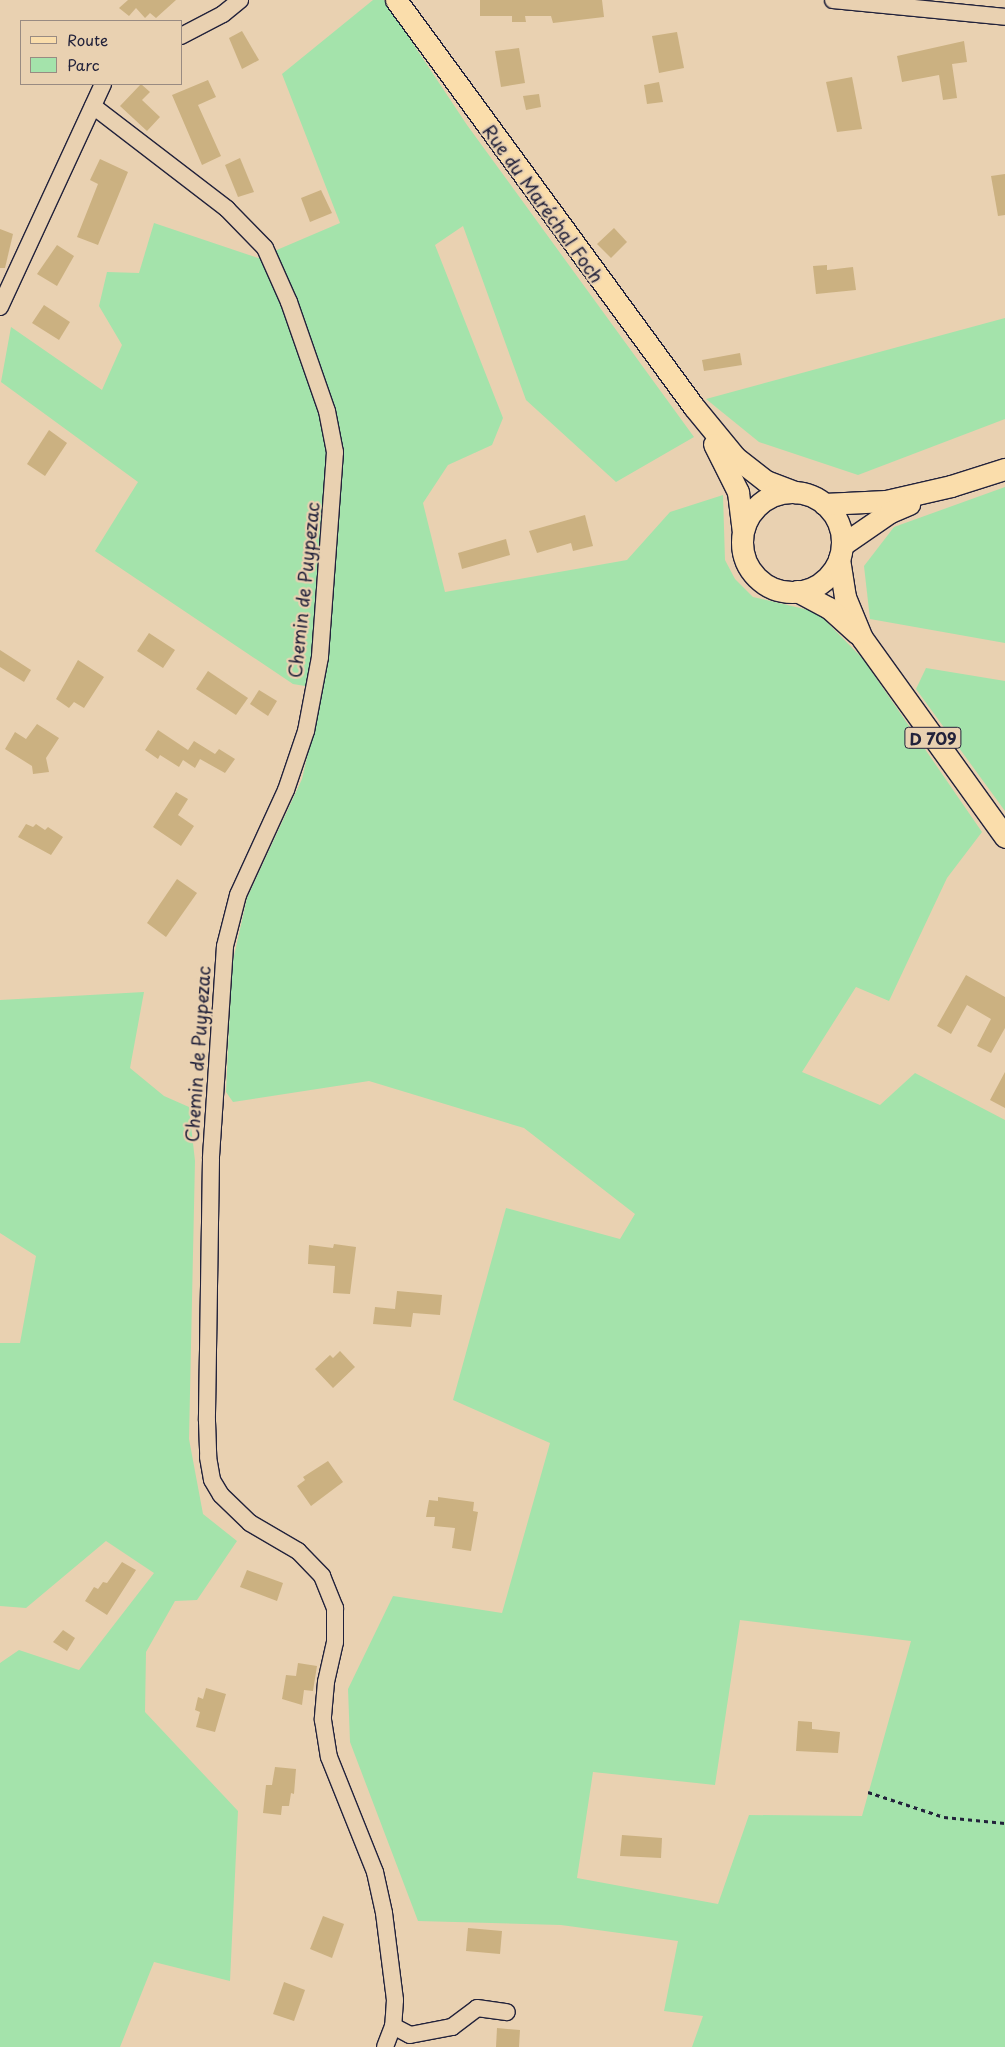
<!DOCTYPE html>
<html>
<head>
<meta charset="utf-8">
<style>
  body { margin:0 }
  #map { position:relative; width:1005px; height:2047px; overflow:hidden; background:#e9d1b1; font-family:"Playpen Sans",sans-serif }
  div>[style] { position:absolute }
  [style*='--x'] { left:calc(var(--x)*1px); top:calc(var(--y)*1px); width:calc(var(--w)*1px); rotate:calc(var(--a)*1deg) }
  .green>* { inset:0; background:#a4e3ab }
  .building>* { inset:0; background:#cbb181 }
  .path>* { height:3px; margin-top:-1.5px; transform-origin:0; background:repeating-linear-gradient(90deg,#22223b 0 4px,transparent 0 8px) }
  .roads { filter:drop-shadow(1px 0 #22223b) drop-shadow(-1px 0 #22223b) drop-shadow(0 1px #22223b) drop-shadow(0 -1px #22223b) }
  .minor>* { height:16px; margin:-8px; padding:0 8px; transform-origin:8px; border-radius:8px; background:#e9d1b1 }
  .major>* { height:21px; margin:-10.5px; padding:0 10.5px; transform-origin:10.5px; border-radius:10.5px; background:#faddab }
  .major>.ring { margin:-10.5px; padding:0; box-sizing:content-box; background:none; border:21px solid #faddab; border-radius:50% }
  span { translate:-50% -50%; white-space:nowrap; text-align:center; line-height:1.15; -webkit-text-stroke:4.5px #e9d1b1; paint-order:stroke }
  .shield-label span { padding:1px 4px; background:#e9d1b1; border:1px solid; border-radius:4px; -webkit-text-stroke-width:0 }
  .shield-label { font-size:16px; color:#22223b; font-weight:700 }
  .street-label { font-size:18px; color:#22223b }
  .legend { position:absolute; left:20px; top:20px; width:162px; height:65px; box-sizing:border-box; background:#e9d1b1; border:1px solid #998b82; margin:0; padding:6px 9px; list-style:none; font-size:15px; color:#22223b }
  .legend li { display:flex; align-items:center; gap:10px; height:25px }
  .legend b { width:25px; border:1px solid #998b82 }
</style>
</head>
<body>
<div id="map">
  <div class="green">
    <i style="clip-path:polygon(evenodd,373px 0,384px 0,467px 125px,694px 437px,616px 482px,526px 400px,463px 226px,435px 245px,503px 418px,492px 445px,448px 465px,423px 503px,445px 592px,627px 560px,670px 512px,723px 495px,725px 560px,735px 579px,753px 597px,817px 612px,863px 659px,982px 832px,947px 878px,889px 1001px,856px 987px,802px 1072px,880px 1105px,915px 1073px,1005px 1120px,1005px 2047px,692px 2047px,703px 2016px,664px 2011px,678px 1941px,561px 1925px,418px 1921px,350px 1742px,348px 1689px,393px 1596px,502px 1613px,550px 1443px,453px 1400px,506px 1208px,620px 1239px,635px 1214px,524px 1128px,369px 1081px,233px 1102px,226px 1092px,232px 965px,247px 898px,302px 779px,323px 689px,293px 684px,95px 551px,138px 482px,1px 382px,11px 327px,102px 390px,122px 345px,99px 306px,107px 272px,139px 273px,154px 223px,258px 258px,340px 223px,282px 74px,373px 0,740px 1620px,911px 1641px,862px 1816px,749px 1815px,718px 1904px,577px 1878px,593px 1772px,715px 1785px,740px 1620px)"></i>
    <i style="clip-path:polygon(1005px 318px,1005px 419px,858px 475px,759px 442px,706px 399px)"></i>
    <i style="clip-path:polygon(1005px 487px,1005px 643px,870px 619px,864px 566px,894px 527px)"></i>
    <i style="clip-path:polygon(926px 668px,1005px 681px,1005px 811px,916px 689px)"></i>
    <i style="clip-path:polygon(144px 992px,130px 1068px,164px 1096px,189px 1107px,195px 1161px,189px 1439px,203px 1514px,237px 1541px,197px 1600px,175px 1601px,146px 1652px,145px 1712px,238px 1811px,230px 1981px,154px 1962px,120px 2047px,0 2047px,0 1663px,19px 1650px,79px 1670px,154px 1573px,106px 1541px,26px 1608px,0 1606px,0 1343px,20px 1343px,36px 1256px,0 1233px,0 1000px)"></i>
  </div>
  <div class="building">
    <i style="clip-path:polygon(128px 0,176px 0,156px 18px,150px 13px,145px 18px,136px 8px,129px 16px,119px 8px)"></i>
    <i style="clip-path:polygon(480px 0,602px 0,604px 17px,553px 23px,551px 16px,525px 16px,526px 22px,512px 22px,512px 16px,480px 16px)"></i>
    <i style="clip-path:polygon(242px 31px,259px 60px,242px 69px,229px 38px)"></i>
    <i style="clip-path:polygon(677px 32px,684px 68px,659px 73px,652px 36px)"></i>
    <i style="clip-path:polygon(964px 41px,967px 62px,952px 64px,957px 98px,943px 100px,939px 75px,902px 82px,897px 56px)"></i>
    <i style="clip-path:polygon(519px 48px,525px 83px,501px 87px,495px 51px)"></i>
    <i style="clip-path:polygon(852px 77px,862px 129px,837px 132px,826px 82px)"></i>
    <i style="clip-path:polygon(208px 80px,216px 97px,198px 105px,221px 156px,202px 165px,172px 95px)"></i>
    <i style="clip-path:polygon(659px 82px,663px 102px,647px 104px,644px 85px)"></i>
    <i style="clip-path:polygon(141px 84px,150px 92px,142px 100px,160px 117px,147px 131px,120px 106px)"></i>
    <i style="clip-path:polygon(539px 94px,541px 107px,526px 110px,523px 96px)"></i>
    <i style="clip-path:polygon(240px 158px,254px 192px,238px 197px,225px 165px)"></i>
    <i style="clip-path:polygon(100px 159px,128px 172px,98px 245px,77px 237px,98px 184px,90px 180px)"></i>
    <i style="clip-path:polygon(1005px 174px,1005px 215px,998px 216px,991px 176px)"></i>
    <i style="clip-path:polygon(321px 190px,332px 213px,310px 222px,301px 198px)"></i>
    <i style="clip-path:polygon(614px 228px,627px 242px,611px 258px,597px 244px)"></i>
    <i style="clip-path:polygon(0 229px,13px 234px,5px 268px,0 268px)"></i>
    <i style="clip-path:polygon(57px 245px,74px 256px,57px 286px,37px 274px)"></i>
    <i style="clip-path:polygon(827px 265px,827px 270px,853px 267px,856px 290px,816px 294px,813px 266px)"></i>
    <i style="clip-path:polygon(44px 305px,70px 322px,59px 340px,32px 323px)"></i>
    <i style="clip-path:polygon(740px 353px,742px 365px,704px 371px,702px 360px)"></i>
    <i style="clip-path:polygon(49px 430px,67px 443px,45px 476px,27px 464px)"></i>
    <i style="clip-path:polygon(585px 515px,593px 546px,573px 551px,571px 543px,537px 553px,529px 531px)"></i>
    <i style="clip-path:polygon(506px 539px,510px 555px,462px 569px,458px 553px)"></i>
    <i style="clip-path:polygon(149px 633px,175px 650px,163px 668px,137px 651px)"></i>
    <i style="clip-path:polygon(0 650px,31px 670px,24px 682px,0 667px)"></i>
    <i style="clip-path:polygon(78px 660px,104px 677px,84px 708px,74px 702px,69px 708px,56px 699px)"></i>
    <i style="clip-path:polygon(208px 671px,248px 698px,236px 715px,196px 689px)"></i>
    <i style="clip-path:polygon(259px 690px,277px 701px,268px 716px,250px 704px)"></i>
    <i style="clip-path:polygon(37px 724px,59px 738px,46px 758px,49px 772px,33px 774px,32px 766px,5px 749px,15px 732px,26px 739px)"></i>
    <i style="clip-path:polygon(158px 730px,188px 750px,194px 741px,215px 754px,219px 749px,235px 759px,225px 773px,200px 759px,195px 768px,183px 760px,179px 767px,160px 755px,158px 759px,145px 750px)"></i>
    <i style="clip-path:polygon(176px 792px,188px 799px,178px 815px,194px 826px,181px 846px,153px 827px)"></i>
    <i style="clip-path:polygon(26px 824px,33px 827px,36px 824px,45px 830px,48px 827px,63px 837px,51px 855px,18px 837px)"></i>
    <i style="clip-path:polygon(177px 879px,197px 893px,166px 937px,147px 923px)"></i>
    <i style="clip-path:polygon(966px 975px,1005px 997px,1005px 1028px,991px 1053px,977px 1046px,991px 1019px,967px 1005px,951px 1034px,937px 1026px)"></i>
    <i style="clip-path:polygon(1005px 1072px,1005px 1108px,990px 1100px)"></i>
    <i style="clip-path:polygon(334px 1244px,356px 1247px,350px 1294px,333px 1293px,335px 1266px,308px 1264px,309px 1245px,333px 1248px)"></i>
    <i style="clip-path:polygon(397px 1291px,442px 1295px,440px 1315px,413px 1313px,411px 1327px,373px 1324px,375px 1307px,395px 1309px)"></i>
    <i style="clip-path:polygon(340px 1351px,355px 1367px,333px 1388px,315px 1369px,330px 1355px,333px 1358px)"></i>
    <i style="clip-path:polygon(328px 1461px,343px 1482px,311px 1506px,297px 1486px,305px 1480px,303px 1477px)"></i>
    <i style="clip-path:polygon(438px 1497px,474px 1502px,473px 1511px,478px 1512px,471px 1551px,452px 1548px,455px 1528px,434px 1526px,435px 1517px,426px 1517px,429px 1500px,438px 1501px)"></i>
    <i style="clip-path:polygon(122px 1562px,136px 1570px,107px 1615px,85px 1601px,94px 1587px,98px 1589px,103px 1582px,107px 1583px)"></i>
    <i style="clip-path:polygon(247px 1570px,283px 1583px,277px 1601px,240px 1587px)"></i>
    <i style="clip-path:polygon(63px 1630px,75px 1638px,67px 1651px,53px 1642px)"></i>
    <i style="clip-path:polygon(298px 1663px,317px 1666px,313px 1691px,304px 1690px,302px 1705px,282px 1699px,286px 1675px,296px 1676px)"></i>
    <i style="clip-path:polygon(206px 1688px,226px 1694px,215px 1732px,196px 1727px,200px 1712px,195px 1710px,198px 1697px,203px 1699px)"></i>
    <i style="clip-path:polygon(798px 1721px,812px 1722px,812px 1729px,840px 1732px,838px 1753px,796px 1751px)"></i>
    <i style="clip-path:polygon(275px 1767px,296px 1769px,294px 1794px,291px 1793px,289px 1806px,282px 1806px,281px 1815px,263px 1813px,266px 1785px,272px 1785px)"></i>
    <i style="clip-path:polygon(622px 1835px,662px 1838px,661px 1858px,620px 1856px)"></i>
    <i style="clip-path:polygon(323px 1916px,344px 1924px,332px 1958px,310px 1949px)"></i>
    <i style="clip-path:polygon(468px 1928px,502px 1931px,500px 1954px,466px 1951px)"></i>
    <i style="clip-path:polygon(284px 1982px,305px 1990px,294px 2021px,273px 2014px)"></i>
    <i style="clip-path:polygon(497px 2028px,520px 2030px,519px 2047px,496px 2047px)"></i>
  </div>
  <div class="path">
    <i style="--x:868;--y:1792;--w:80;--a:18.2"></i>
    <i style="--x:944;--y:1817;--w:61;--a:5.6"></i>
  </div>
  <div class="roads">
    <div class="minor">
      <i style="--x:833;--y:0;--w:173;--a:5.6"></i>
      <i style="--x:181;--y:36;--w:47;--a:-27.6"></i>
      <i style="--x:223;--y:14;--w:22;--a:-39"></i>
      <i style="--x:93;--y:106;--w:169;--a:37.5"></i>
      <i style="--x:227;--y:209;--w:54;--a:45.7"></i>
      <i style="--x:265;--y:248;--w:59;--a:66"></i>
      <i style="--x:289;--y:302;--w:115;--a:70.8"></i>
      <i style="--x:327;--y:411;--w:42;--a:79"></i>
      <i style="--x:335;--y:452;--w:206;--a:94.2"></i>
      <i style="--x:320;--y:657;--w:75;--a:100.7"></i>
      <i style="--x:306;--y:731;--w:62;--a:108.7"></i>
      <i style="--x:286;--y:790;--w:115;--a:114.6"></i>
      <i style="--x:238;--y:895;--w:53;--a:104.3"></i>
      <i style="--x:225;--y:946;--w:213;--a:93.8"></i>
      <i style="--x:211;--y:1159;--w:262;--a:90.9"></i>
      <i style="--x:207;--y:1421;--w:36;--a:88"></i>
      <i style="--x:208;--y:1457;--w:23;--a:80"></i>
      <i style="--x:212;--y:1480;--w:17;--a:59"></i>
      <i style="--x:221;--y:1495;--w:40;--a:44"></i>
      <i style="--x:250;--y:1523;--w:56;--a:30.3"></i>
      <i style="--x:298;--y:1551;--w:35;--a:46"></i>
      <i style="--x:322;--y:1576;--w:35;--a:68"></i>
      <i style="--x:335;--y:1608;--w:34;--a:90"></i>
      <i style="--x:335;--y:1642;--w:41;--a:102.7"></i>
      <i style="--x:326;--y:1682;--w:38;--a:95"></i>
      <i style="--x:323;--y:1720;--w:37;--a:81"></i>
      <i style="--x:329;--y:1757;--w:124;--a:68.2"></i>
      <i style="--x:375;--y:1872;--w:42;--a:77.6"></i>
      <i style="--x:384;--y:1913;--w:88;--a:82.8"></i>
      <i style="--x:395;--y:2000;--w:26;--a:94"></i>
      <i style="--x:393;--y:2026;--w:22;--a:111"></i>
      <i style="--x:0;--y:307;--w:246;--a:-65.2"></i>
      <i style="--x:393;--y:2026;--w:19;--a:28"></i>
      <i style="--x:410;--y:2035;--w:43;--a:-10.8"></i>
      <i style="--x:452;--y:2027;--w:31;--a:-37"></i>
      <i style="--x:477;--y:2008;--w:30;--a:8"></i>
    </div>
    <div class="major">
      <i style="--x:396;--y:0;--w:504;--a:53.79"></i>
      <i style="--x:694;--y:407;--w:65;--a:50.6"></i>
      <i style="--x:735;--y:457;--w:39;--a:38"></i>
      <i style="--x:766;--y:481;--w:31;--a:21"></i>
      <i style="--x:714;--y:444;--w:54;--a:63.4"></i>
      <i style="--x:738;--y:492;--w:38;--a:83"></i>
      <i class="ring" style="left:742px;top:492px;width:79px;height:79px"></i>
      <i style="--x:824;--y:504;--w:62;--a:-2.8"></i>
      <i style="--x:886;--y:501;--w:67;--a:-13"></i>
      <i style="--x:951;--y:486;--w:57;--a:-17.5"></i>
      <i style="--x:842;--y:545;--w:58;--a:-34.5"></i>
      <i style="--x:890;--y:512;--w:21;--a:-23"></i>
      <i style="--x:839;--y:559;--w:38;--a:81"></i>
      <i style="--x:845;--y:597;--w:44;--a:67.5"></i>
      <i style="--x:862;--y:638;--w:245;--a:54.3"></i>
      <i style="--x:797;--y:591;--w:36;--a:28"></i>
      <i style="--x:829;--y:608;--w:38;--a:42"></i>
    </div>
  </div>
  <div class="shield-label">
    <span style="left:933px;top:738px">D 709</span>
  </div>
  <div class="street-label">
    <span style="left:543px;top:204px;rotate:54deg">Rue du Maréchal Foch</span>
    <span style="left:304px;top:590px;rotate:-84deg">Chemin de Puypezac</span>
    <span style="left:198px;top:1054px;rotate:-86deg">Chemin de Puypezac</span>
  </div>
  <ul class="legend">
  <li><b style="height:6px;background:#faddab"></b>Route</li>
  <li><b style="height:14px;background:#a4e3ab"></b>Parc</li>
  </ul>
</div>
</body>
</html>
